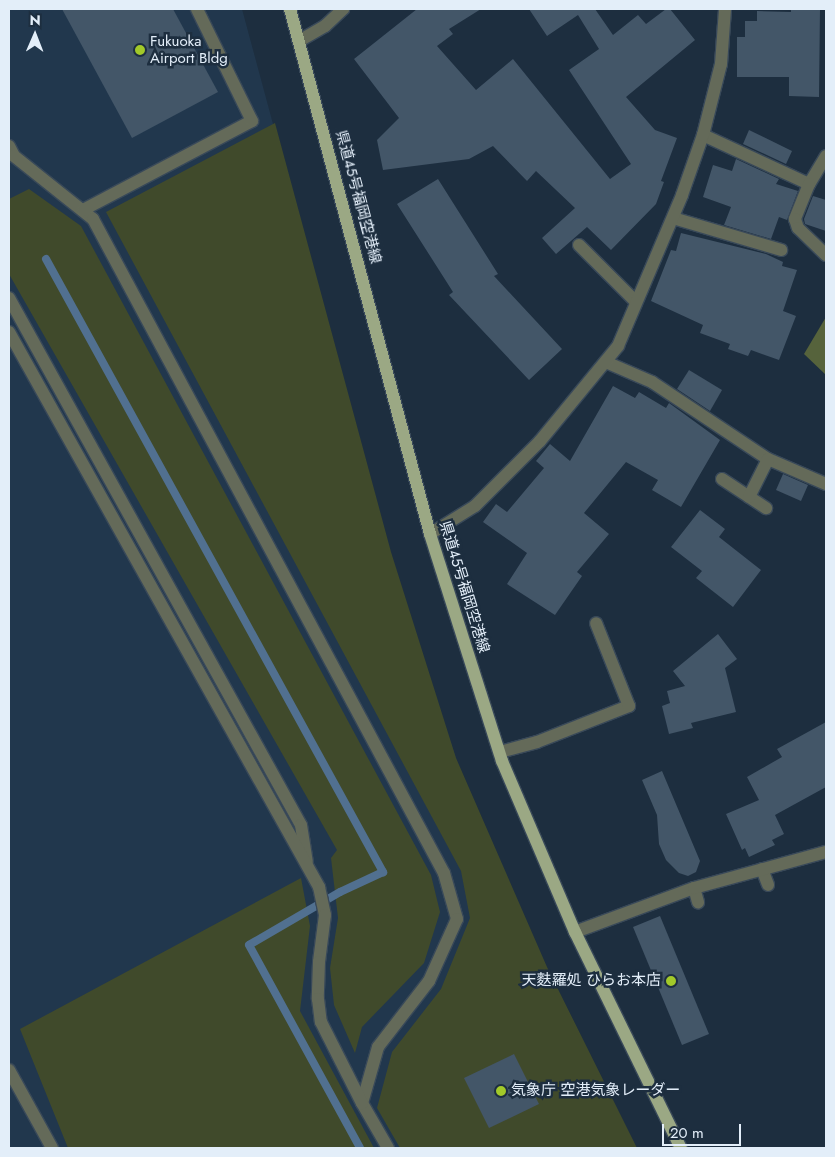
<!DOCTYPE html>
<html>
<head>
<meta charset="utf-8">
<style>
  body { margin:0 }
  #map { position:relative; width:835px; height:1157px; overflow:hidden; background:#1d2e3f; font-family:Jost,"Noto Sans JP",sans-serif }
  div>[style] { position:absolute }
  [style*='--x'] { left:calc(var(--x)*1px); top:calc(var(--y)*1px); width:calc(var(--w)*1px); rotate:calc(var(--a)*1deg) }
  .built>* { inset:0; background:#21374d }
  .green>* { inset:0; background:#404a2b }
  .forest>* { inset:0; background:#56633c }
  .stream>* { height:8px; margin:-4px; padding:0 4px; transform-origin:4px; border-radius:4px; background:#517090 }
  .building>* { inset:0; background:#435668 }
  .roads { filter:drop-shadow(1px 0 #394959) drop-shadow(-1px 0 #394959) drop-shadow(0 1px #394959) drop-shadow(0 -1px #394959) }
  .minor>* { height:12px; margin:-6px; padding:0 6px; transform-origin:6px; border-radius:6px; background:#646a59 }
  .major>* { height:12px; margin:-6px; padding:0 6px; transform-origin:6px; border-radius:6px; background:#9ba884 }
  .dots>* { width:14px; height:14px; translate:-50% -50%; box-sizing:border-box; border:2px solid #1d2e3f; border-radius:50% }
  span { translate:-50% -50%; white-space:nowrap; text-align:center; line-height:1.15; -webkit-text-stroke:5px #1d2e3f; paint-order:stroke }
  .poi-label { font-size:15px; color:#e3eef9 }
  .left { translate:0 -50%; text-align:left }
  .right { translate:-100% -50%; text-align:right }
  .street-label { font-size:15px; color:#e3eef9 }
  .frame { position:absolute; inset:0; border:10px solid #e3eef9; pointer-events:none }
  .north { position:absolute; left:10px; top:10px; width:50px; height:50px; -webkit-text-stroke:4px #1d2e3f; paint-order:stroke; rotate:1deg; font-size:14px; font-weight:700; line-height:20px; text-align:center; color:#e3eef9 }
  .north::after { content:''; display:block; margin:auto; width:18px; height:22px; background:#e3eef9; clip-path:polygon(50% 0,100% 100%,50% 72%,0 100%) }
  .scale { position:absolute; left:662px; top:1124px; width:79px; height:22px; box-sizing:border-box; border:2px solid #e3eef9; border-top:0; padding-left:6px; font-size:15px; line-height:18px; white-space:nowrap; color:#e3eef9; -webkit-text-stroke:4px #1d2e3f; paint-order:stroke }
</style>
</head>
<body>
<div id="map">
  <div class="built">
    <i style="clip-path:polygon(9px 9px,242px 9px,398px 588px,481px 831px,634px 1148px,9px 1148px)"></i>
  </div>
  <div class="green">
    <i style="clip-path:polygon(275px 123px,391px 552px,456px 758px,547px 967px,637px 1148px,400px 1148px,377px 1108px,392px 1052px,441px 989px,470px 918px,461px 871px,106px 212px)"></i>
    <i style="clip-path:polygon(29px 189px,81px 226px,431px 875px,440px 912px,424px 963px,362px 1027px,355px 1053px,334px 1005px,330px 968px,338px 918px,331px 858px,337px 850px,9px 274px,9px 199px)"></i>
    <i style="clip-path:polygon(301px 878px,310px 926px,300px 1011px,374px 1148px,68px 1148px,20px 1029px)"></i>
  </div>
  <div class="forest">
    <i style="clip-path:polygon(826px 317px,826px 375px,804px 354px)"></i>
  </div>
  <div class="stream">
    <i style="--x:46;--y:259;--w:700;--a:61.2"></i>
    <i style="--x:383;--y:872;--w:47;--a:155.1"></i>
    <i style="--x:340;--y:892;--w:105;--a:149.8"></i>
    <i style="--x:249;--y:945;--w:231;--a:61.3"></i>
  </div>
  <div class="building">
    <i style="clip-path:polygon(62px 9px,173px 9px,218px 92px,132px 138px)"></i>
    <i style="clip-path:polygon(417px 9px,481px 9px,449px 29px,453px 34px,437px 46px,476px 90px,513px 59px,610px 179px,631px 164px,569px 70px,599px 49px,578px 15px,547px 36px,529px 9px,595px 9px,613px 35px,638px 15px,646px 24px,666px 9px,670px 9px,695px 40px,626px 97px,655px 130px,677px 138px,661px 181px,664px 182px,656px 204px,611px 250px,587px 227px,556px 254px,542px 238px,575px 208px,536px 171px,527px 181px,493px 146px,469px 159px,383px 170px,377px 140px,399px 118px,354px 59px)"></i>
    <i style="clip-path:polygon(791px 9px,820px 9px,819px 97px,789px 96px,789px 77px,737px 77px,737px 37px,745px 37px,745px 21px,757px 21px,757px 11px,791px 12px)"></i>
    <i style="clip-path:polygon(749px 130px,792px 151px,786px 164px,743px 144px)"></i>
    <i style="clip-path:polygon(736px 159px,779px 179px,776px 184px,798px 191px,787px 220px,779px 217px,771px 239px,724px 225px,731px 207px,703px 197px,713px 165px,732px 171px)"></i>
    <i style="clip-path:polygon(438px 179px,498px 274px,494px 276px,562px 349px,529px 380px,449px 295px,453px 292px,397px 204px)"></i>
    <i style="clip-path:polygon(813px 196px,826px 200px,826px 231px,805px 224px,804px 219px)"></i>
    <i style="clip-path:polygon(681px 233px,766px 254px,783px 262px,782px 266px,797px 270px,783px 311px,796px 316px,779px 360px,751px 350px,748px 356px,728px 349px,730px 344px,700px 333px,703px 325px,651px 301px,671px 250px,676px 251px)"></i>
    <i style="clip-path:polygon(689px 370px,722px 390px,710px 411px,677px 389px)"></i>
    <i style="clip-path:polygon(613px 386px,635px 398px,639px 392px,666px 408px,669px 403px,720px 440px,681px 507px,652px 490px,658px 480px,626px 462px,584px 513px,609px 534px,577px 572px,582px 576px,555px 615px,507px 584px,527px 553px,483px 522px,496px 504px,507px 512px,544px 468px,536px 461px,550px 444px,570px 461px)"></i>
    <i style="clip-path:polygon(783px 474px,808px 485px,801px 501px,776px 490px)"></i>
    <i style="clip-path:polygon(700px 510px,725px 529px,719px 537px,761px 570px,733px 607px,696px 578px,702px 571px,671px 547px)"></i>
    <i style="clip-path:polygon(718px 634px,737px 659px,725px 668px,736px 712px,691px 723px,693px 728px,669px 734px,662px 706px,670px 703px,667px 691px,685px 686px,673px 671px)"></i>
    <i style="clip-path:polygon(826px 722px,826px 787px,775px 815px,784px 834px,772px 840px,775px 845px,749px 857px,745px 848px,742px 850px,726px 814px,759px 800px,747px 777px,782px 757px,777px 749px)"></i>
    <i style="clip-path:polygon(662px 771px,700px 861px,696px 872px,688px 876px,679px 873px,666px 860px,659px 844px,657px 815px,642px 780px)"></i>
    <i style="clip-path:polygon(660px 916px,709px 1034px,682px 1045px,633px 927px)"></i>
    <i style="clip-path:polygon(514px 1054px,539px 1104px,489px 1128px,464px 1078px)"></i>
  </div>
  <div class="roads">
    <div class="minor">
      <i style="--x:299;--y:41;--w:30;--a:-30"></i>
      <i style="--x:325;--y:26;--w:25;--a:-43"></i>
      <i style="--x:703;--y:135;--w:117;--a:24.8"></i>
      <i style="--x:9;--y:146;--w:11;--a:63"></i>
      <i style="--x:14;--y:156;--w:101;--a:38.6"></i>
      <i style="--x:93;--y:219;--w:742;--a:61.78"></i>
      <i style="--x:444;--y:873;--w:48;--a:74.2"></i>
      <i style="--x:457;--y:919;--w:68;--a:114.3"></i>
      <i style="--x:429;--y:981;--w:83;--a:127.7"></i>
      <i style="--x:378;--y:1047;--w:58;--a:105.9"></i>
      <i style="--x:362;--y:1103;--w:52;--a:60"></i>
      <i style="--x:826;--y:156;--w:33;--a:121"></i>
      <i style="--x:809;--y:184;--w:38;--a:112"></i>
      <i style="--x:795;--y:219;--w:9;--a:72"></i>
      <i style="--x:798;--y:228;--w:39;--a:44"></i>
      <i style="--x:83;--y:210;--w:191;--a:-27.8"></i>
      <i style="--x:252;--y:121;--w:125;--a:-116.2"></i>
      <i style="--x:673;--y:218;--w:113;--a:16.5"></i>
      <i style="--x:579;--y:245;--w:79;--a:45"></i>
      <i style="--x:9;--y:298;--w:602;--a:61.01"></i>
      <i style="--x:301;--y:825;--w:37;--a:81"></i>
      <i style="--x:9;--y:332;--w:636;--a:60.81"></i>
      <i style="--x:319;--y:887;--w:29;--a:78"></i>
      <i style="--x:325;--y:915;--w:47;--a:97.3"></i>
      <i style="--x:319;--y:962;--w:37;--a:92"></i>
      <i style="--x:318;--y:999;--w:23;--a:83"></i>
      <i style="--x:321;--y:1022;--w:91;--a:63.2"></i>
      <i style="--x:608;--y:363;--w:48;--a:23.4"></i>
      <i style="--x:652;--y:382;--w:139;--a:33.6"></i>
      <i style="--x:768;--y:459;--w:63;--a:23.3"></i>
      <i style="--x:722;--y:479;--w:53;--a:33.4"></i>
      <i style="--x:749;--y:497;--w:42;--a:-63.4"></i>
      <i style="--x:430;--y:534;--w:53;--a:-31.9"></i>
      <i style="--x:475;--y:506;--w:92;--a:-45"></i>
      <i style="--x:540;--y:441;--w:123;--a:-50.6"></i>
      <i style="--x:618;--y:346;--w:164;--a:-67"></i>
      <i style="--x:682;--y:195;--w:64;--a:-70.7"></i>
      <i style="--x:703;--y:135;--w:73;--a:-75.8"></i>
      <i style="--x:721;--y:64;--w:55;--a:-85.8"></i>
      <i style="--x:500;--y:752;--w:38;--a:-15"></i>
      <i style="--x:537;--y:742;--w:99;--a:-21.4"></i>
      <i style="--x:629;--y:706;--w:89;--a:-111.7"></i>
      <i style="--x:762;--y:869;--w:17;--a:69"></i>
      <i style="--x:694;--y:888;--w:15;--a:74"></i>
      <i style="--x:575;--y:932;--w:127;--a:-20.3"></i>
      <i style="--x:694;--y:888;--w:137;--a:-15.3"></i>
      <i style="--x:9;--y:1070;--w:89;--a:61.1"></i>
    </div>
    <div class="major">
      <i style="--x:290;--y:9;--w:543;--a:75.07"></i>
      <i style="--x:430;--y:534;--w:238;--a:72.4"></i>
      <i style="--x:502;--y:761;--w:186;--a:66.9"></i>
      <i style="--x:575;--y:932;--w:241;--a:63.9"></i>
    </div>
  </div>
  <div class="dots">
    <i style="left:140px;top:50px;background:#a2c929"></i>
    <i style="left:671px;top:981px;background:#a2c929"></i>
    <i style="left:501px;top:1091px;background:#a2c929"></i>
  </div>
  <div class="poi-label">
    <span class="left" style="left:150px;top:50px">Fukuoka<br>Airport Bldg</span>
    <span class="right" style="left:661px;top:981px">天麩羅処 ひらお本店</span>
    <span class="left" style="left:511px;top:1091px">気象庁 空港気象レーダー</span>
  </div>
  <div class="street-label">
    <span style="left:358px;top:197px;rotate:75deg">県道45号福岡空港線</span>
    <span style="left:464px;top:587px;rotate:73deg">県道45号福岡空港線</span>
  </div>
  <div class="frame"></div>
  <div class="north">N</div>
  <div class="scale">20 m</div>
</div>
</body>
</html>
